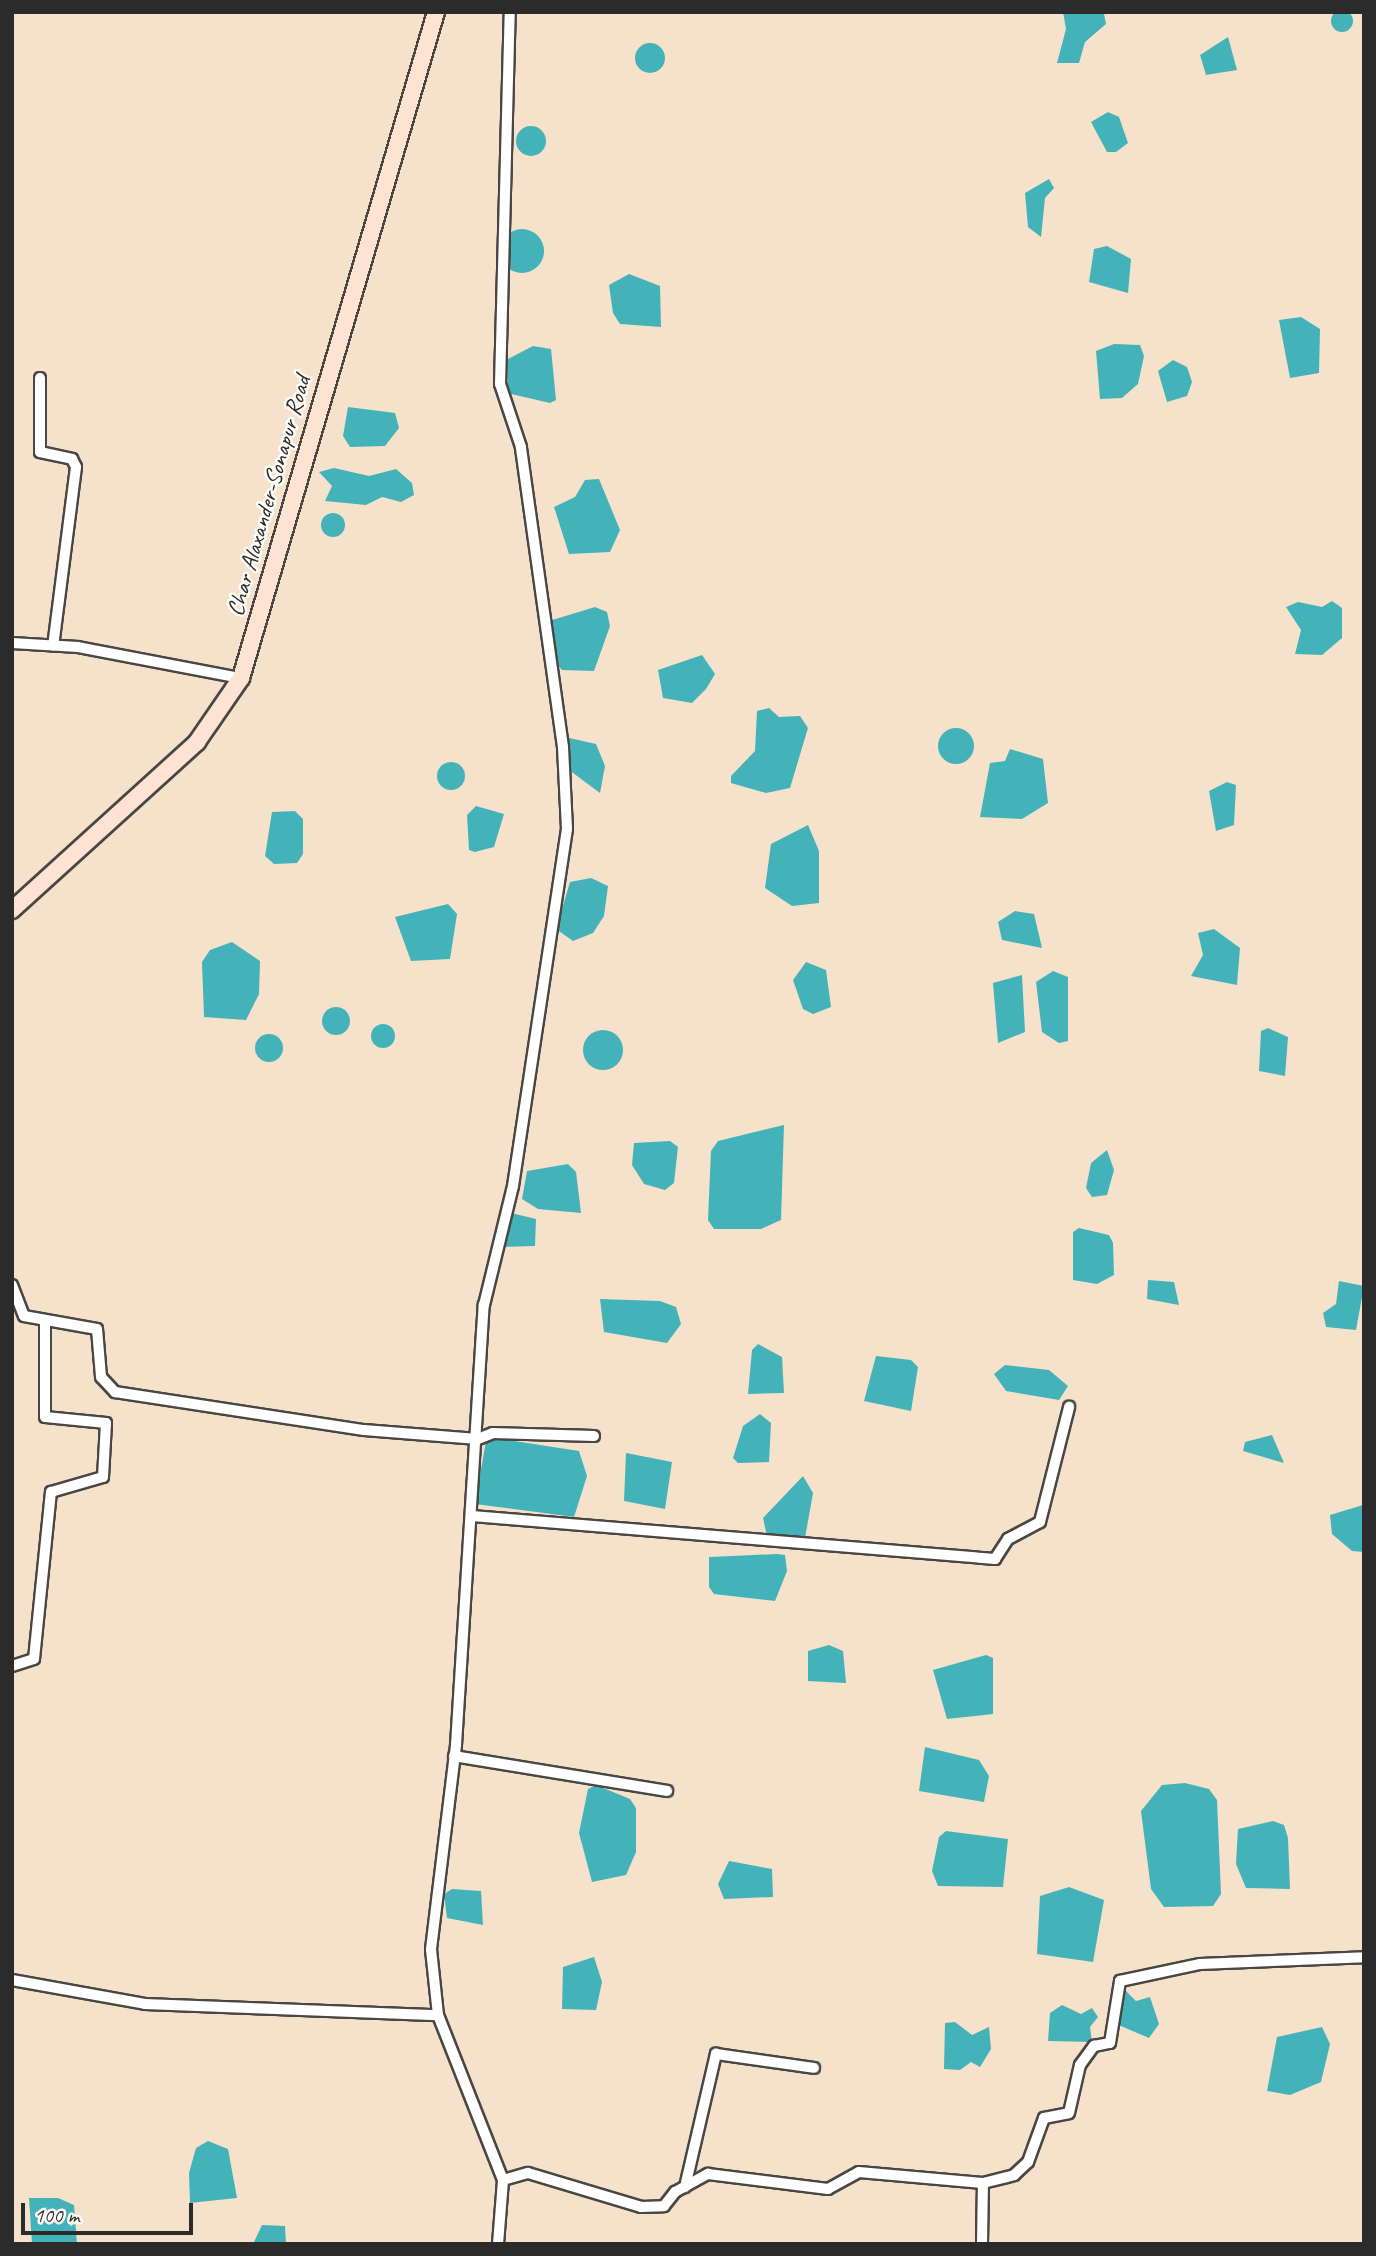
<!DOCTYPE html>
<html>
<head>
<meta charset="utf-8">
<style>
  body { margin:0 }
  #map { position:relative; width:1376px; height:2256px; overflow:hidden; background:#f6e2ca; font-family:Caveat,sans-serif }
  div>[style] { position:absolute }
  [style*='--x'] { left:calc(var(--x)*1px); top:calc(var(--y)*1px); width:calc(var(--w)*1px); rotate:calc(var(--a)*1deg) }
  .water>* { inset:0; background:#43b3b9 }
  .round { border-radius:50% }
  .roads { filter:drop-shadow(2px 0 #494643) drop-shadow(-2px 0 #494643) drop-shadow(0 2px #494643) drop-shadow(0 -2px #494643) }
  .minor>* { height:10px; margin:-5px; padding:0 5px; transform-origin:5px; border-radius:5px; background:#fff }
  .secondary>* { height:16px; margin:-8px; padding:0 8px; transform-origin:8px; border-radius:8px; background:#fee3d2 }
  span { translate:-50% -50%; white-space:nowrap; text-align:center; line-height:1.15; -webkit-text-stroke:5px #fdfcf7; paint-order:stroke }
  .street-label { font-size:24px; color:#2b2b2b }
  .frame { position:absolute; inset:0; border:14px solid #2b2b2b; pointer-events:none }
  .scale { position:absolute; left:21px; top:2203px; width:172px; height:32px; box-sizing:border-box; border:4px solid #2b2b2b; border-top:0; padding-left:9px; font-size:21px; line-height:24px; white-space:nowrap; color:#2b2b2b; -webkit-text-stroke:5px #fdfcf7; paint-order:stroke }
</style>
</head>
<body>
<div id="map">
  <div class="water">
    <i class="round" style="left:1331px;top:10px;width:22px;height:22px"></i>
    <i style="clip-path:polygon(1063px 12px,1104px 14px,1106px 24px,1085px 42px,1079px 63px,1057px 63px,1066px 29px)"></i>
    <i style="clip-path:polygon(1228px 37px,1237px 70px,1206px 75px,1200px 55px)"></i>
    <i class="round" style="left:635px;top:43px;width:30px;height:30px"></i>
    <i style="clip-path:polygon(1108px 112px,1119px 117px,1128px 143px,1116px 152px,1107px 152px,1091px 122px)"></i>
    <i class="round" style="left:516px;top:126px;width:30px;height:30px"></i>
    <i style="clip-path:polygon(1049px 179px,1054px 188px,1045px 198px,1041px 237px,1028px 227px,1025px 193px)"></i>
    <i class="round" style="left:500px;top:229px;width:44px;height:44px"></i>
    <i style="clip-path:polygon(1107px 246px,1131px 259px,1128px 293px,1089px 282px,1094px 249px)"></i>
    <i style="clip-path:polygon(629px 274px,660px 286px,661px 327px,620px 324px,613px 313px,609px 285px)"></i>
    <i style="clip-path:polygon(1301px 317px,1320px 329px,1319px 373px,1290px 378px,1279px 320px)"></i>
    <i style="clip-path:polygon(1114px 344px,1140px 345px,1144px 356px,1138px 384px,1122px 398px,1100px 399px,1096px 351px)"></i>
    <i style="clip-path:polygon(533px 346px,551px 349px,556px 400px,550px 403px,507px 393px,508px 359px)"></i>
    <i style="clip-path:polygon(1173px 360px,1187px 367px,1192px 382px,1187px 396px,1167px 402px,1158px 371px)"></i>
    <i style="clip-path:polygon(348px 407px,395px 413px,399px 428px,385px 446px,350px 447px,343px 436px)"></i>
    <i style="clip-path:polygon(334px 468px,369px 476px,396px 469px,412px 483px,414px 495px,401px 502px,382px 497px,366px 505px,325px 501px,332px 486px,319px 472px)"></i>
    <i style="clip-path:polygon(599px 479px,620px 530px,610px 552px,569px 554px,554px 507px,575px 497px,585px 480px)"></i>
    <i class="round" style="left:321px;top:513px;width:24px;height:24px"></i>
    <i style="clip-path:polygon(1298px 602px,1322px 607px,1332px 601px,1342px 608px,1342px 638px,1322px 655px,1295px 654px,1301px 630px,1286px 607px)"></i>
    <i style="clip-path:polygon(595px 607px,607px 612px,610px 626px,594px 671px,562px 670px,553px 660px,549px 621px)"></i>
    <i style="clip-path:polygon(702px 655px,715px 674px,706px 689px,692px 703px,663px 698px,658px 670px)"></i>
    <i style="clip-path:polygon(769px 708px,779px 717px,800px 716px,808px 728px,790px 788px,766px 793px,731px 783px,731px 776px,755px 751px,757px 711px)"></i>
    <i class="round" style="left:938px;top:728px;width:36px;height:36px"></i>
    <i style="clip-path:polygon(565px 737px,596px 744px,605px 766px,600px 793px,565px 767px)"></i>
    <i style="clip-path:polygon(1010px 749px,1043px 759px,1048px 803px,1022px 819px,980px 817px,990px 763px,1005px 761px)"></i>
    <i class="round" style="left:437px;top:762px;width:28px;height:28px"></i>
    <i style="clip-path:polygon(1227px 782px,1236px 785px,1234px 825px,1216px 831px,1209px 791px)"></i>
    <i style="clip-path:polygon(476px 806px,504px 814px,494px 847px,475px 852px,469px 850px,467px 815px)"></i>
    <i style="clip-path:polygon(295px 811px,303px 819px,303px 854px,297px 863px,274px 864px,265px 856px,272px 812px)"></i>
    <i style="clip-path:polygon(808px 825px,819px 851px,819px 903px,792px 906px,765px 888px,771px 844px)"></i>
    <i style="clip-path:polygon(591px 878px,608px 886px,604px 916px,593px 933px,573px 941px,556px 929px,570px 882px)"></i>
    <i style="clip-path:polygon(448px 904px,457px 914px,450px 959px,411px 961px,395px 917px)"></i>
    <i style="clip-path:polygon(1015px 911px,1034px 914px,1042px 948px,1002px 940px,998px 922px)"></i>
    <i style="clip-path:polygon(1214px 929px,1240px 948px,1237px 985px,1191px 976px,1203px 955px,1198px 933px)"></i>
    <i style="clip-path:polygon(232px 942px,260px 961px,259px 994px,246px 1020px,204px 1017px,202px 962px,210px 950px)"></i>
    <i style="clip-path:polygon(806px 962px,826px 970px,831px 1007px,813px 1014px,803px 1009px,793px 980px)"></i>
    <i style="clip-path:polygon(1053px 971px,1068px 977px,1068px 1041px,1059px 1043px,1042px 1032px,1036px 982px)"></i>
    <i style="clip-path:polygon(1022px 975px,1025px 1032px,998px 1043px,993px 983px)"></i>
    <i class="round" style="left:322px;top:1007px;width:28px;height:28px"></i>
    <i class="round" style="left:371px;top:1024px;width:24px;height:24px"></i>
    <i style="clip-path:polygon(1268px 1028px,1288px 1037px,1285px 1076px,1259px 1071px,1261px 1031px)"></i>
    <i class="round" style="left:583px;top:1030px;width:40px;height:40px"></i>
    <i class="round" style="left:255px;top:1034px;width:28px;height:28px"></i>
    <i style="clip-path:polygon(784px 1125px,781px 1220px,761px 1229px,714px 1229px,708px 1220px,711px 1151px,718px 1141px)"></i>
    <i style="clip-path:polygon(670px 1141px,678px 1147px,674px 1183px,665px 1190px,644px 1184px,632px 1165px,634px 1143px)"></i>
    <i style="clip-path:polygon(1107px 1150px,1114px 1170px,1107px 1195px,1092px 1197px,1086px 1188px,1091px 1163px)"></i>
    <i style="clip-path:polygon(568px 1164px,576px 1172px,581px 1213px,538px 1209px,522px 1199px,527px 1171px)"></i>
    <i style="clip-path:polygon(511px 1213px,536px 1219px,535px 1246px,504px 1247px)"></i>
    <i style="clip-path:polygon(1079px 1228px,1109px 1235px,1113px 1243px,1114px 1275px,1097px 1284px,1073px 1280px,1073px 1232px)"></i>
    <i style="clip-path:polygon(1148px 1280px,1174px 1282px,1179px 1305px,1147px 1299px)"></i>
    <i style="clip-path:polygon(1339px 1281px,1364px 1286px,1356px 1330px,1326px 1327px,1323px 1313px,1336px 1304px)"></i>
    <i style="clip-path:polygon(600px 1299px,660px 1301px,676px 1307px,681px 1324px,667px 1343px,604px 1332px)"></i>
    <i style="clip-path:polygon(758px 1344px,782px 1357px,784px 1393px,748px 1394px,752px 1350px)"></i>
    <i style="clip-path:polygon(876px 1356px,911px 1360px,918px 1367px,911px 1411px,864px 1401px)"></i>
    <i style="clip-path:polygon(1005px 1365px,1049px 1370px,1068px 1386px,1059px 1400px,1006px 1391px,994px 1374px)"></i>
    <i style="clip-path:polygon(760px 1414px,771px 1423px,769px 1462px,738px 1463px,733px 1458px,743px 1426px)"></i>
    <i style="clip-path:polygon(1272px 1435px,1284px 1463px,1243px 1451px,1245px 1442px)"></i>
    <i style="clip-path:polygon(502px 1439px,579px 1451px,587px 1476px,574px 1517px,475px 1504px,486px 1441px)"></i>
    <i style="clip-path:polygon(626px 1453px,672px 1462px,665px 1509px,624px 1501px)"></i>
    <i style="clip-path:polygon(803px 1476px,813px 1493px,805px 1538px,767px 1536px,763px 1518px)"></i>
    <i style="clip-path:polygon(1363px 1505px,1364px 1552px,1352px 1551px,1332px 1534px,1330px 1515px)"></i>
    <i style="clip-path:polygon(777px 1554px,785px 1555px,787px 1571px,775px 1601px,714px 1594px,709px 1587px,709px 1557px)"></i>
    <i style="clip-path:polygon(829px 1645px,843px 1651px,846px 1683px,808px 1681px,808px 1651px)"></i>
    <i style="clip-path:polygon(986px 1655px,993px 1658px,993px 1714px,947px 1719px,933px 1670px)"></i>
    <i style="clip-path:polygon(925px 1747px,979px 1760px,989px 1776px,984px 1802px,919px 1791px)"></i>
    <i style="clip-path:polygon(1185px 1783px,1209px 1789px,1217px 1800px,1221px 1894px,1213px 1906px,1164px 1907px,1151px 1889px,1141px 1811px,1162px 1785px)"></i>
    <i style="clip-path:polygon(596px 1785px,630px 1799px,636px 1808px,636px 1852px,626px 1875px,592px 1882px,579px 1833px,588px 1789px)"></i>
    <i style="clip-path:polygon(1273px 1821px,1284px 1825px,1288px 1838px,1290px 1889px,1246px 1888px,1236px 1864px,1238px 1829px)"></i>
    <i style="clip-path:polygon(946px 1831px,1008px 1839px,1003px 1887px,938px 1886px,932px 1871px,939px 1837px)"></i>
    <i style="clip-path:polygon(729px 1861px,772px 1869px,773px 1897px,724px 1899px,718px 1884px)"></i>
    <i style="clip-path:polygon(1069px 1887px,1104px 1900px,1093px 1962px,1037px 1954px,1040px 1896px)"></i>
    <i style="clip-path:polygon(452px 1889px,481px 1891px,483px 1925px,447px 1918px,444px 1894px)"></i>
    <i style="clip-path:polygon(594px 1957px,602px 1982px,596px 2010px,562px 2009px,563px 1967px)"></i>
    <i style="clip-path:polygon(1126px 1991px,1136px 2001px,1150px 1997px,1159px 2024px,1149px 2038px,1116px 2024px,1117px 1993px)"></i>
    <i style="clip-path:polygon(1062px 2005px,1081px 2014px,1092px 2008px,1098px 2017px,1090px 2027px,1092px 2042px,1048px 2041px,1050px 2013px)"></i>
    <i style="clip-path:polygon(955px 2022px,972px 2035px,989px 2027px,991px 2049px,980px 2067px,971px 2062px,960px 2070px,944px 2069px,945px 2023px)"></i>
    <i style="clip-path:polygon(1322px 2027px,1330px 2044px,1321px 2082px,1290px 2095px,1267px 2091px,1277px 2037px)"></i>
    <i style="clip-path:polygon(208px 2141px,228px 2149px,237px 2198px,190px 2203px,189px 2173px,196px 2148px)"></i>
    <i style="clip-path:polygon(29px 2198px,58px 2198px,74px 2205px,77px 2244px,32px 2244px)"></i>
    <i style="clip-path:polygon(262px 2225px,285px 2226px,286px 2244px,253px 2244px)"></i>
  </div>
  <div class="roads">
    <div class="minor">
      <i style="--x:40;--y:378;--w:74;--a:90"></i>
      <i style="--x:40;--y:452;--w:33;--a:12"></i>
      <i style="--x:72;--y:459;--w:9;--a:63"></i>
      <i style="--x:76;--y:467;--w:180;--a:97.3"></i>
      <i style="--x:12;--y:643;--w:66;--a:3.5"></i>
      <i style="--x:78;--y:647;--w:166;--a:10.8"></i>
      <i style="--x:12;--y:1285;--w:33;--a:69"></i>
      <i style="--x:24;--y:1316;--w:74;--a:10.1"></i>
      <i style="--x:97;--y:1329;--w:48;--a:85.2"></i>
      <i style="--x:101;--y:1377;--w:21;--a:47"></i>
      <i style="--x:115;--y:1392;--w:252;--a:8.7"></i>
      <i style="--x:364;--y:1430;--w:114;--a:4.5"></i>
      <i style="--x:478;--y:1439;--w:16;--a:-22"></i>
      <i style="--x:493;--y:1433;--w:101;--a:1.7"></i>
      <i style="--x:472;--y:1516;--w:525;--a:4.7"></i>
      <i style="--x:995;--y:1559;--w:24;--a:-57"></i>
      <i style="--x:1008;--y:1539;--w:36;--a:-28"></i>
      <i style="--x:1040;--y:1522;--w:119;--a:-75.8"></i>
      <i style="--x:12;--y:1666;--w:23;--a:-18"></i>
      <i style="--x:34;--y:1659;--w:168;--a:-84.2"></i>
      <i style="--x:51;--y:1492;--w:54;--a:-16.1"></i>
      <i style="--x:103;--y:1477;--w:54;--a:-86.8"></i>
      <i style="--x:106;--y:1423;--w:61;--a:-174.4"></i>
      <i style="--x:45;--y:1417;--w:95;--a:-90"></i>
      <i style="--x:454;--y:1756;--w:216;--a:9.3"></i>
      <i style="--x:12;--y:1980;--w:135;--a:10.2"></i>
      <i style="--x:145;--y:2004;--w:293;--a:2.2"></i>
      <i style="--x:503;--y:2180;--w:26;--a:-16"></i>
      <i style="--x:528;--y:2173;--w:118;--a:16.7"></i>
      <i style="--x:641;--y:2207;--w:23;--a:-2"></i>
      <i style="--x:664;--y:2206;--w:18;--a:-52"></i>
      <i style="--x:675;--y:2192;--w:38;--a:-29"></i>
      <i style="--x:708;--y:2174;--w:121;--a:7.1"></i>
      <i style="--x:828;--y:2189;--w:35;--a:-29"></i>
      <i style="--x:859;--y:2172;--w:124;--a:5.1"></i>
      <i style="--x:983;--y:2183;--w:32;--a:-14"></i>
      <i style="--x:1014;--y:2175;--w:19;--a:-43"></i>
      <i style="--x:1028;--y:2162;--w:47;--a:-70"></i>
      <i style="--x:1044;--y:2118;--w:25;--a:-11"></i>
      <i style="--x:1069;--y:2113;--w:49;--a:-77.1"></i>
      <i style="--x:1080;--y:2065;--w:24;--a:-54"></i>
      <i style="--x:1094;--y:2046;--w:16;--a:-11"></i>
      <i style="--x:1110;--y:2043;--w:63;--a:-80.8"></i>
      <i style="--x:1120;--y:1981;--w:82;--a:-12"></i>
      <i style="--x:1200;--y:1964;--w:164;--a:-2.4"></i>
      <i style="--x:685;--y:2187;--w:137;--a:-76.9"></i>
      <i style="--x:716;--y:2054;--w:99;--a:8.1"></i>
      <i style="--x:498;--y:2244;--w:64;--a:-85.5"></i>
      <i style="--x:503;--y:2180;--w:177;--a:-111.5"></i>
      <i style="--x:438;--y:2015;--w:66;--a:-96.1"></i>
      <i style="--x:431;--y:1949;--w:206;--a:-83"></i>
      <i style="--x:456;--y:1745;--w:441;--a:-86.4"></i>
      <i style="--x:484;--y:1305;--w:122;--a:-76.3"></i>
      <i style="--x:513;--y:1186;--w:361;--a:-81.4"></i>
      <i style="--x:567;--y:829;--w:82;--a:-92.8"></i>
      <i style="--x:563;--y:747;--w:303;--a:-98"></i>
      <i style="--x:521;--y:447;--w:66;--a:-108.4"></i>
      <i style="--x:500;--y:384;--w:372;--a:-88.5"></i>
      <i style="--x:982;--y:2244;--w:61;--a:-89.1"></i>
    </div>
    <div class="secondary">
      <i style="--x:12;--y:910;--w:250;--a:-42.2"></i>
      <i style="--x:197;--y:742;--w:78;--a:-55.5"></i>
      <i style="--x:241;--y:678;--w:694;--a:-73.68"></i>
    </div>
  </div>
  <div class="street-label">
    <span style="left:269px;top:496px;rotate:-74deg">Char Alaxander-Sonapur Road</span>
  </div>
  <div class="frame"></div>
  <div class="scale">100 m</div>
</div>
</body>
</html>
